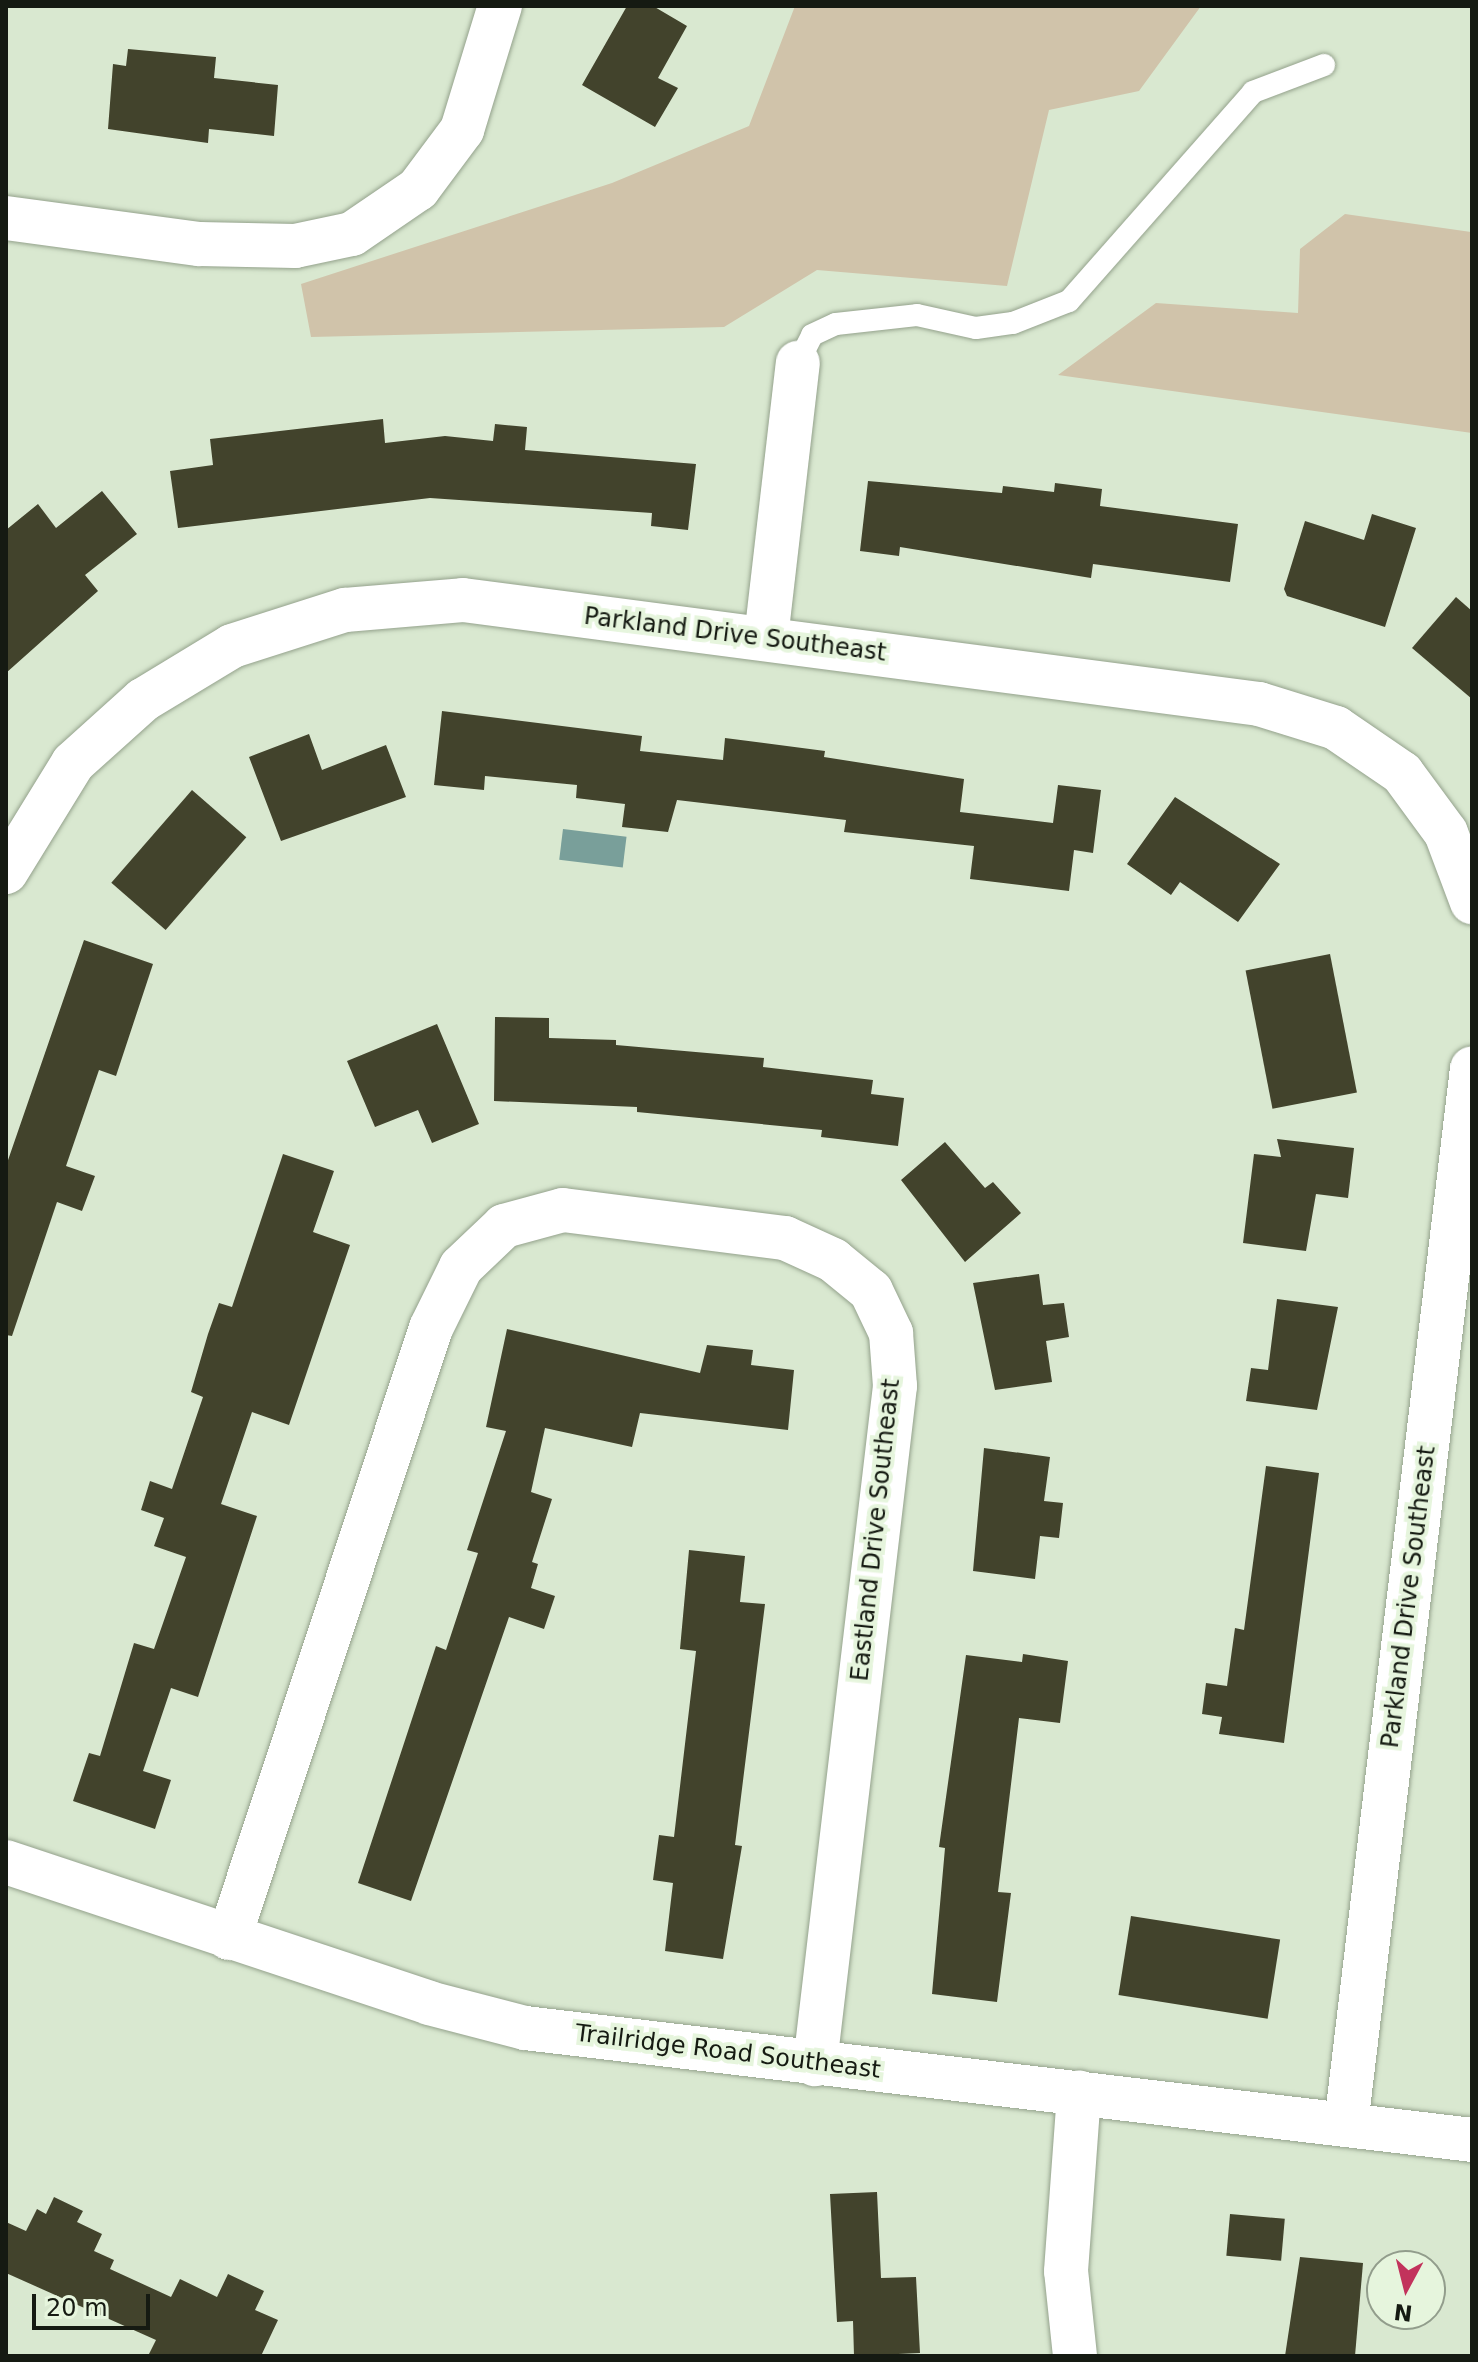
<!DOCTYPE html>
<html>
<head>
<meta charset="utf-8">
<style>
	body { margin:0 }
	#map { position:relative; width:1478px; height:2362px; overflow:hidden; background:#d9e8d0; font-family:"DejaVu Sans",sans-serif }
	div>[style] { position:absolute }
	.green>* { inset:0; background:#d0c3aa }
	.water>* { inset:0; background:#799f9a; transform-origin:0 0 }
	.building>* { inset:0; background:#42432c; transform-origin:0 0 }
	.roads { filter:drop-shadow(0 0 2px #94a28c) drop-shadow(0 0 2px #94a28c) }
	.lane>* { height:22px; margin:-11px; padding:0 11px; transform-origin:11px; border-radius:11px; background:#fff }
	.street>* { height:44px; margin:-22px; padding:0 22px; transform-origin:22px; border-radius:22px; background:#fff }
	span { translate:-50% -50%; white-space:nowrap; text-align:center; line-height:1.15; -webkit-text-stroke:8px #e6f5dd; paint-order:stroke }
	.street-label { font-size:24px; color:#151a12 }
	.frame { position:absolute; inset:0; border:8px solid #151a12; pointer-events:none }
	.north { position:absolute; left:1366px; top:2250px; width:80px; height:80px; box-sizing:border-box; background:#e6f5dd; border:2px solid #929d8c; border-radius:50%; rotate:187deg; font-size:22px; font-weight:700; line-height:32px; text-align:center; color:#151a12 }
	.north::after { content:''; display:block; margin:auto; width:28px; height:36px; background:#c2335c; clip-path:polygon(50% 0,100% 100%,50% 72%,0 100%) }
	.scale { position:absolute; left:32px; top:2294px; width:118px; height:36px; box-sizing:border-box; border:4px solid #151a12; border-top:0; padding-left:10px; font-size:24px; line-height:28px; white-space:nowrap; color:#151a12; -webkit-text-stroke:6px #e6f5dd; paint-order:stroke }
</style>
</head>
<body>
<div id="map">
	<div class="green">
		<div style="clip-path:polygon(795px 6px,1201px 6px,1139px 91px,1049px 110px,1007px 286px,817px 270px,724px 327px,311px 337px,301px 284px,612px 183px,749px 126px)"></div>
		<div style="clip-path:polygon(1345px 214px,1471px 232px,1472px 433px,1058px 375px,1156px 303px,1298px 313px,1300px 249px)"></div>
	</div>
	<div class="water">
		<div style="left:563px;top:829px;width:64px;height:31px;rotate:7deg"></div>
	</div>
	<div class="building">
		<div style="clip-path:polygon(627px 6px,653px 6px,687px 26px,658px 78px,678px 88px,655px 127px,582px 85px)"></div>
		<div style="clip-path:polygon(128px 49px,216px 57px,214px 78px,278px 85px,274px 136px,209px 129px,208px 143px,108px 129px,113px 64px,126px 66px)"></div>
		<div style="clip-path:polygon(383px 419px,385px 443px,445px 436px,493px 441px,495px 424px,527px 427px,525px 450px,696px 464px,688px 530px,651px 526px,652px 513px,430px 498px,178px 528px,170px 471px,213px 465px,210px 439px)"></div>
		<div style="clip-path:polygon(868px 481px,1002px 493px,1003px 486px,1054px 492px,1055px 483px,1102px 489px,1100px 506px,1238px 524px,1230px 582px,1093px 564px,1091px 578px,900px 547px,899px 556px,860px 551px)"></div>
		<div style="clip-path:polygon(102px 491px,137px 534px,85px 575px,98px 591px,6px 673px,6px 530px,38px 504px,56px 528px)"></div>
		<div style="clip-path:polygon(1372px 514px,1416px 528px,1385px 627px,1287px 596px,1284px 589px,1305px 521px,1364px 540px)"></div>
		<div style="clip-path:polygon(1456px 597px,1472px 611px,1472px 699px,1412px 648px)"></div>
		<div style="clip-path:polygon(442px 711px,642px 736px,640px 751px,723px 760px,725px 738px,825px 751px,824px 757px,964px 779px,960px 812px,1053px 823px,1058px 785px,1101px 790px,1093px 853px,1074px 850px,1069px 891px,970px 879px,974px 846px,844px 832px,846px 820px,677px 800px,668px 832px,622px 827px,625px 804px,576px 798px,577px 785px,485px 776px,484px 790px,434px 785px)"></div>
		<div style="clip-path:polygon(309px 734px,322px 770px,386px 745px,406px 797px,281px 841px,249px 757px)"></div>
		<div style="left:192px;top:790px;width:72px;height:123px;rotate:41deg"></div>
		<div style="clip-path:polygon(1175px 797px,1280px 864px,1238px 922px,1180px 882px,1171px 895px,1127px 864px)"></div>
		<div style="clip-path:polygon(84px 940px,153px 964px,116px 1076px,99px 1070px,66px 1166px,95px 1176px,82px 1211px,57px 1202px,12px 1336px,6px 1335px,6px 1166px)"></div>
		<div style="left:1330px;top:954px;width:141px;height:86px;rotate:79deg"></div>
		<div style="clip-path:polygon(495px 1017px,549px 1018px,549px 1038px,616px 1040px,616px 1045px,764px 1058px,763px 1067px,873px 1080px,871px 1094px,904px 1098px,898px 1146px,821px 1137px,822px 1130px,637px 1112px,637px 1107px,494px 1101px)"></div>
		<div style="clip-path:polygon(437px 1024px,479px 1124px,432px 1143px,418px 1110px,375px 1127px,347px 1061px)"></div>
		<div style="clip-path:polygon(1277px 1139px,1354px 1148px,1348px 1198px,1316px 1194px,1306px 1251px,1243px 1243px,1254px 1154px,1281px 1157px)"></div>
		<div style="clip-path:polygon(945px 1142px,985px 1188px,993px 1182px,1021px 1213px,965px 1262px,901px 1180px)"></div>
		<div style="clip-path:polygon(283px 1154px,334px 1171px,313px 1232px,350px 1245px,289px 1425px,252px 1412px,221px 1504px,257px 1516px,198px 1697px,171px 1688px,143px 1771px,171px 1780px,155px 1829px,73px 1801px,89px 1753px,100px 1756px,134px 1643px,154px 1649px,186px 1557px,154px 1546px,164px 1518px,141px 1510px,150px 1481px,172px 1489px,203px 1397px,191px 1392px,208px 1334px,219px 1303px,232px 1307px)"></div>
		<div style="clip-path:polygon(1039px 1274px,1043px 1305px,1064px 1303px,1069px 1337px,1046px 1341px,1052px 1382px,995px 1390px,973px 1283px)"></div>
		<div style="clip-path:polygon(1277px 1299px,1338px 1307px,1317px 1410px,1246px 1401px,1251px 1368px,1268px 1370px)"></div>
		<div style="clip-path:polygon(507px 1329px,700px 1373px,707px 1345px,753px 1350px,751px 1365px,794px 1370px,788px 1430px,640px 1413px,632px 1447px,545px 1428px,531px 1492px,552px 1499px,532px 1562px,538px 1564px,531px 1588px,555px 1596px,544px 1629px,509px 1617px,411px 1901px,358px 1883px,436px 1646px,446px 1650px,478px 1553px,467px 1550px,506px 1431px,486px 1427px)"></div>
		<div style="clip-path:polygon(984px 1448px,1050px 1457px,1044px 1501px,1063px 1503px,1059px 1538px,1040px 1536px,1035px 1579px,973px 1571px)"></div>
		<div style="clip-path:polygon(1266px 1466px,1319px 1473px,1284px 1743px,1219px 1734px,1222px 1717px,1202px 1714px,1206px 1683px,1227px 1686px,1235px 1628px,1244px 1630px)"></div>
		<div style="clip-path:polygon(689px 1550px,745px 1556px,740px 1602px,765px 1604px,735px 1845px,742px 1846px,723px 1959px,665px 1951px,673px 1883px,653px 1880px,659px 1835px,674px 1837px,696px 1651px,680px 1649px)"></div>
		<div style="clip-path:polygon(1023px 1654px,1068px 1661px,1060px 1723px,1019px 1718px,998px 1892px,1011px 1893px,997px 2002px,932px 1994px,945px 1848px,939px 1847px,966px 1655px,1022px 1662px)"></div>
		<div style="left:1131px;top:1916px;width:151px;height:80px;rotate:9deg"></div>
		<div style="clip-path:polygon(877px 2192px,881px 2278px,916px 2277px,920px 2353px,854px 2356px,853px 2321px,837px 2322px,830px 2194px)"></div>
		<div style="clip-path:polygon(54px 2197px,83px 2211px,77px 2222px,102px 2234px,94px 2251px,114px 2260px,110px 2269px,171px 2297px,180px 2279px,217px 2297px,228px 2274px,264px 2291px,255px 2310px,278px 2320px,261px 2356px,148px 2356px,156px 2340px,6px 2273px,6px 2222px,26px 2231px,37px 2209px,46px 2214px)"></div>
		<div style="left:1230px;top:2214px;width:55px;height:42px;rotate:5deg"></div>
		<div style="clip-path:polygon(1300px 2257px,1363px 2263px,1355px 2356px,1285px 2356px)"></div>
	</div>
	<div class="roads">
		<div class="lane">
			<div style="left:798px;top:363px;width:31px;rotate:-63deg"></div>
			<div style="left:812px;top:335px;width:26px;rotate:-25deg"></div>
			<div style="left:836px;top:324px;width:81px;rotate:-6.3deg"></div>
			<div style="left:917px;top:315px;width:60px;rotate:12.4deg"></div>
			<div style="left:976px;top:328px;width:37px;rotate:-8deg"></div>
			<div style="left:1013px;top:323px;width:60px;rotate:-21.4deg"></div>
			<div style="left:1069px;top:301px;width:278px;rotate:-48.6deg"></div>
			<div style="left:1253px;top:92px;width:76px;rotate:-20.8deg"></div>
		</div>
		<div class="street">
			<div style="left:6px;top:218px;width:195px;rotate:7.7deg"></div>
			<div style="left:199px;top:244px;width:96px;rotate:1.2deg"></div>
			<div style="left:295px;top:246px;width:58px;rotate:-11.9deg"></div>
			<div style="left:352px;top:234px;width:80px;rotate:-34.3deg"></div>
			<div style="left:418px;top:189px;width:74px;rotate:-53.3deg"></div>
			<div style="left:462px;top:130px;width:130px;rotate:-73deg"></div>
			<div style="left:766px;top:638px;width:277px;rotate:-83.4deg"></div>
			<div style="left:6px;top:872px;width:128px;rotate:-58.4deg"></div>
			<div style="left:73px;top:763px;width:94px;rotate:-42deg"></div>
			<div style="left:143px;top:700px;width:104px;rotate:-31.2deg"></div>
			<div style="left:232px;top:646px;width:119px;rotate:-17.7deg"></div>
			<div style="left:345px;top:610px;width:118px;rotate:-4.8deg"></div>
			<div style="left:463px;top:600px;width:803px;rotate:7.44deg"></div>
			<div style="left:1259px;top:704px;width:81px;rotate:17.3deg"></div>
			<div style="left:1336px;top:728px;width:80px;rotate:34.3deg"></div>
			<div style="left:1402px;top:773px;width:74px;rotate:53.7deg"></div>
			<div style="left:1446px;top:833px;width:74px;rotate:69.4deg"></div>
			<div style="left:6px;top:1862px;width:446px;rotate:18.4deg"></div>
			<div style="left:429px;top:2003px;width:99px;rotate:14.6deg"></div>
			<div style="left:525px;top:2028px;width:954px;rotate:6.74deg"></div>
			<div style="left:229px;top:1938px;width:643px;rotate:-71.68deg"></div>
			<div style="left:431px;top:1328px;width:68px;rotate:-63.8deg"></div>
			<div style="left:461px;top:1267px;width:59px;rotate:-43.6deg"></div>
			<div style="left:504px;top:1226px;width:61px;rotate:-15.2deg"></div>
			<div style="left:563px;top:1210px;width:224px;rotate:7.2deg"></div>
			<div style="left:785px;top:1238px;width:53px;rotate:24.6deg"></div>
			<div style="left:833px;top:1260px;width:49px;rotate:39.2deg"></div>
			<div style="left:871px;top:1291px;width:47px;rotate:64.5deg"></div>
			<div style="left:891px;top:1333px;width:53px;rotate:85.7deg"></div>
			<div style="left:895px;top:1386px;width:683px;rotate:96.73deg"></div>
			<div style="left:1346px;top:2125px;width:1064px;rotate:-83.2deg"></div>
			<div style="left:1075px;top:2356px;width:85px;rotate:-96deg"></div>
			<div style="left:1066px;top:2271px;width:179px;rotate:-85.8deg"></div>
		</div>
	</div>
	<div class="street-label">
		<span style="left:735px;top:635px;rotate:7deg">Parkland Drive Southeast</span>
		<span style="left:876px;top:1530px;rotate:-84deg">Eastland Drive Southeast</span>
		<span style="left:1409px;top:1597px;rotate:-83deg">Parkland Drive Southeast</span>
		<span style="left:728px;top:2052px;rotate:7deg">Trailridge Road Southeast</span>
	</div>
	<div class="frame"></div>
	<div class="north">N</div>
	<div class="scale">20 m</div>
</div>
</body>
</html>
